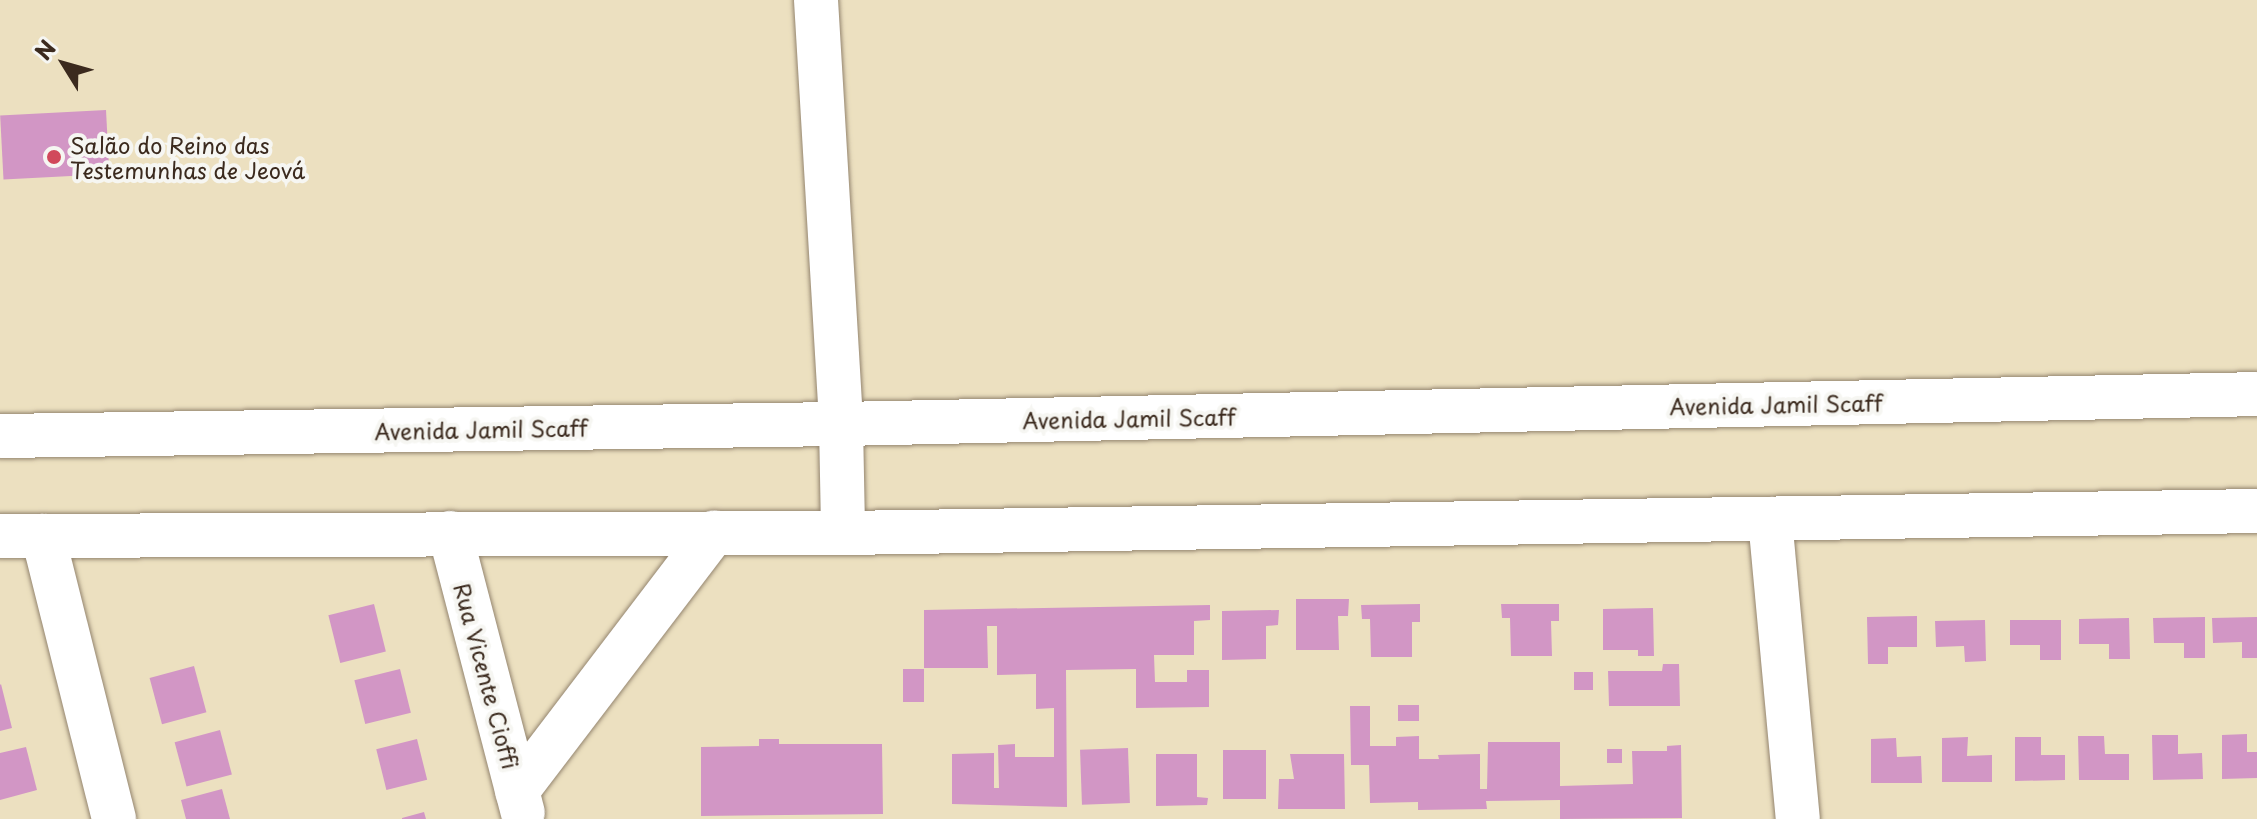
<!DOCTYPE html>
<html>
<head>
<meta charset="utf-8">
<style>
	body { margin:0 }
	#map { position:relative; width:2257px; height:819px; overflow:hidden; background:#ece0c0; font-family:"Playpen Sans",sans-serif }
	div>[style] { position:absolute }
	.building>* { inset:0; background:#d296c5; transform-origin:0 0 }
	.roads { filter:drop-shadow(0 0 2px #94856f) drop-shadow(0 0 2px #94856f) }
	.minor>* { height:44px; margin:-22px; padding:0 22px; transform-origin:22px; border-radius:22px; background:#fff }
	.dots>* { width:22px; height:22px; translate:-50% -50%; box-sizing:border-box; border:4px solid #f6f6f2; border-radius:50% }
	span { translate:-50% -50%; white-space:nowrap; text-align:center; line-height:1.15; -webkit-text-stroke:8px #f6f6f2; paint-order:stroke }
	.poi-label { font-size:22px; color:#3b2a1e }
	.left { translate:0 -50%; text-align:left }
	.street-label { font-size:22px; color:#3b2a1e }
	.north { position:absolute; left:24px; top:24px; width:80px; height:80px; -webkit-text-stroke:6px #f6f6f2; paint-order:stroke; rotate:307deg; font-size:22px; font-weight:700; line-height:32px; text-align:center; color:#3b2a1e }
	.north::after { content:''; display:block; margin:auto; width:28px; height:36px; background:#3b2a1e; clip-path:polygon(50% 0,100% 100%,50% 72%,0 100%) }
</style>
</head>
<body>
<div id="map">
	<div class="building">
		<div style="left:106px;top:110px;width:64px;height:106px;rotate:87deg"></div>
		<div style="clip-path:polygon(1296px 599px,1349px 599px,1348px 616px,1338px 616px,1339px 650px,1296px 650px)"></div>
		<div style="left:374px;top:604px;width:49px;height:47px;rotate:76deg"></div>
		<div style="clip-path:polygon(1420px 604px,1420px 622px,1412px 622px,1412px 657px,1371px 657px,1370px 619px,1362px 619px,1361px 605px)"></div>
		<div style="clip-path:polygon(1501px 604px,1559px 604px,1559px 621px,1551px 621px,1552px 656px,1511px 656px,1510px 618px,1502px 618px)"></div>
		<div style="clip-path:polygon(1210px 605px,1210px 620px,1194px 621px,1194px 655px,1154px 655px,1155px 682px,1187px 682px,1187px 670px,1209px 670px,1209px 707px,1136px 708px,1136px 669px,1066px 670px,1067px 807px,952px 804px,952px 754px,994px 753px,994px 788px,999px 788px,998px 745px,1015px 744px,1015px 757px,1054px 757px,1054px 708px,1036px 709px,1036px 674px,997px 675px,997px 626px,987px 626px,988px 668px,924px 668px,924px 610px)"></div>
		<div style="clip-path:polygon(1653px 608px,1654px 656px,1638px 656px,1638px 650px,1603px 650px,1603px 609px)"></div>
		<div style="clip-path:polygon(1279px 610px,1278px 625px,1266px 626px,1266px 659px,1222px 660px,1222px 611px)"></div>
		<div style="clip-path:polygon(1917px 616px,1917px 647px,1888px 647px,1888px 664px,1868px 664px,1867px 617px)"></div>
		<div style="clip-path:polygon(2205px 617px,2205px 658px,2184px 658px,2184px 643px,2154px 643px,2153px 618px)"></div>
		<div style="clip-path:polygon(2257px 617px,2257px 658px,2242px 658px,2242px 642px,2213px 643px,2212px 618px)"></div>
		<div style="clip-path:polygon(2129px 618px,2130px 659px,2109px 659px,2109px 644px,2079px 644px,2079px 619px)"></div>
		<div style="clip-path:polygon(1985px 620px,1986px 661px,1965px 662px,1964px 646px,1936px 647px,1935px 621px)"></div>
		<div style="clip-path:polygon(2010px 620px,2061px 620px,2061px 660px,2040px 660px,2040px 645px,2010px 645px)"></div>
		<div style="clip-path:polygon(1663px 664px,1679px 664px,1680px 706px,1609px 706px,1608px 671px,1662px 671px)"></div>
		<div style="left:194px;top:666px;width:48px;height:46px;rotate:75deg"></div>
		<div style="left:400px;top:669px;width:45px;height:47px;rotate:76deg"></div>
		<div style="left:903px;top:669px;width:21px;height:33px"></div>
		<div style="left:1574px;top:672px;width:19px;height:18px"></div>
		<div style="clip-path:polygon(1px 684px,12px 728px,0 731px,0 685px)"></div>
		<div style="left:1419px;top:705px;width:16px;height:21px;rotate:90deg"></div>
		<div style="clip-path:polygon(1350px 706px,1370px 706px,1370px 746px,1396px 746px,1396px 737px,1419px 736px,1419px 759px,1439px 759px,1438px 755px,1480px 754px,1480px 789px,1487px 789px,1488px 742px,1560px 742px,1560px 786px,1633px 784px,1632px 751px,1667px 751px,1667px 746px,1681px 745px,1682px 818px,1560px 819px,1560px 800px,1486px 801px,1487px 809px,1418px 810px,1418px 802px,1370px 803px,1369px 765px,1351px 765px)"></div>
		<div style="left:220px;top:730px;width:46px;height:47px;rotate:75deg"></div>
		<div style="clip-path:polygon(2247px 734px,2247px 752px,2257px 752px,2257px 778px,2222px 779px,2222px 735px)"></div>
		<div style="clip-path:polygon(2152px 735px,2178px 735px,2178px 754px,2202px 753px,2203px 779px,2153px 780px)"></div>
		<div style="clip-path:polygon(2078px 736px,2104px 736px,2105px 754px,2129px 754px,2129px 780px,2079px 780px)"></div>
		<div style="clip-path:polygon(1968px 737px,1967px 756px,1992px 755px,1992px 782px,1942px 782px,1942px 738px)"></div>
		<div style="clip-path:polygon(2015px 737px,2041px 737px,2041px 755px,2065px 755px,2065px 780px,2015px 781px)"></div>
		<div style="clip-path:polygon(1896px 738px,1897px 757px,1921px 756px,1922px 783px,1871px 783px,1871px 739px)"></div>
		<div style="left:417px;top:739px;width:42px;height:42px;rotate:76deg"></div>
		<div style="clip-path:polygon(759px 739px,779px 739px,779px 744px,882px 744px,883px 814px,701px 816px,701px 747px,759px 746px)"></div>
		<div style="clip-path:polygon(26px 747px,37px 790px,0 800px,0 753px)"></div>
		<div style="left:1128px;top:748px;width:55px;height:48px;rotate:88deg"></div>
		<div style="left:1607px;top:749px;width:15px;height:14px"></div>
		<div style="left:1223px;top:750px;width:43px;height:49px"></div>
		<div style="clip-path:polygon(1156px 754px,1197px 754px,1197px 797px,1208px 798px,1207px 805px,1156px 806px)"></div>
		<div style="clip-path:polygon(1290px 754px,1344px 754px,1345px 809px,1278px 809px,1279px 779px,1294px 779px)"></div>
		<div style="clip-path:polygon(222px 789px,230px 819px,186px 819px,181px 800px)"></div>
		<div style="clip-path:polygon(424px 812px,426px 819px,402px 819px,402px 818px)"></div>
	</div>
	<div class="roads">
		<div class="minor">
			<div style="left:816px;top:0;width:425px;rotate:86.6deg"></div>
			<div style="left:841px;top:424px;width:109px;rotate:88.9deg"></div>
			<div style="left:0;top:436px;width:841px;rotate:-0.82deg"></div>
			<div style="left:841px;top:424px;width:1416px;rotate:-1.21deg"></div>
			<div style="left:1770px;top:519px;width:301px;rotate:84.7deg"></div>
			<div style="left:450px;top:533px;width:289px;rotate:75.4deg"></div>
			<div style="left:0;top:536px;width:843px;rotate:-0.2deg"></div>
			<div style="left:843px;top:533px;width:1414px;rotate:-0.89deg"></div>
			<div style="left:43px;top:536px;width:292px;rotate:75.9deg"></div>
			<div style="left:517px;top:791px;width:325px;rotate:-52.7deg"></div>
		</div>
	</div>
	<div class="dots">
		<div style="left:54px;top:157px;background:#d1495b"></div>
	</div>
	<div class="poi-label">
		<span class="left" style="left:70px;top:157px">Salão do Reino das<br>Testemunhas de Jeová</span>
	</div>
	<div class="street-label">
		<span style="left:1776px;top:404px;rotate:-1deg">Avenida Jamil Scaff</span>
		<span style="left:1129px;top:418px;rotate:-1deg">Avenida Jamil Scaff</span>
		<span style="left:481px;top:429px;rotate:-1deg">Avenida Jamil Scaff</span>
		<span style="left:487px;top:676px;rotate:75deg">Rua Vicente Cioffi</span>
	</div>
	<div class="north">N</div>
</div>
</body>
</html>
